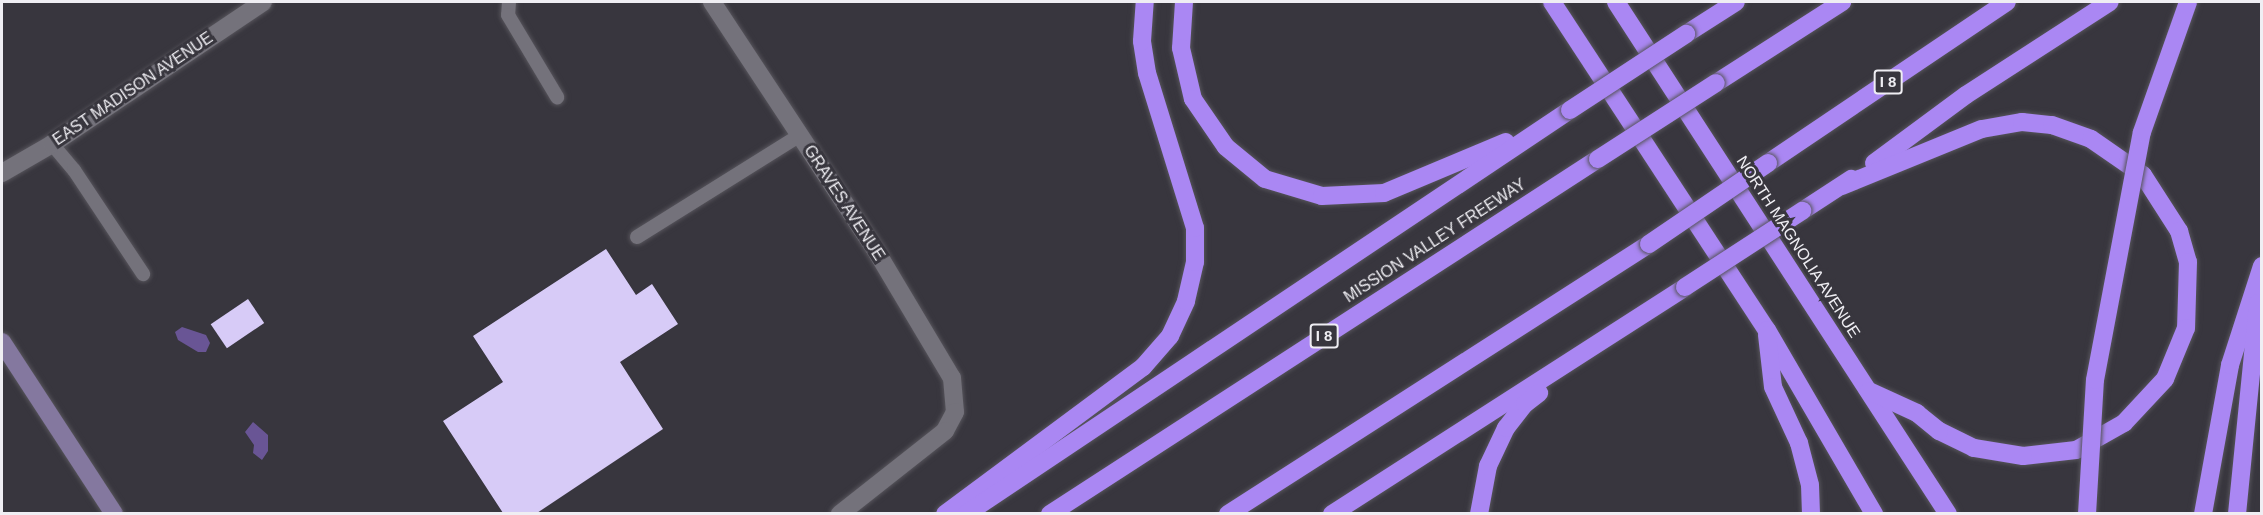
<!DOCTYPE html>
<html>
<head>
<meta charset="utf-8">
<style>
	body { margin:0 }
	#map { position:relative; width:2263px; height:515px; overflow:hidden; background:#38363e; font-family:Helvetica,sans-serif }
	div>[style] { position:absolute }
	.water>* { inset:0; background:#695595 }
	.building>* { inset:0; background:#d7cbf7; transform-origin:0 0 }
	.roads { filter:drop-shadow(0 0 2px #56545b) drop-shadow(0 0 2px #56545b) }
	.service>* { height:14px; margin:-7px; padding:0 7px; transform-origin:7px; border-radius:7px; background:#74727b }
	.minor>* { height:18px; margin:-9px; padding:0 9px; transform-origin:9px; border-radius:9px; background:#74727b }
	.tertiary>* { height:18px; margin:-9px; padding:0 9px; transform-origin:9px; border-radius:9px; background:#74727b }
	.secondary>* { height:18px; margin:-9px; padding:0 9px; transform-origin:9px; border-radius:9px; background:#84789f }
	.motorway>* { height:18px; margin:-9px; padding:0 9px; transform-origin:9px; border-radius:9px; background:#aa87f3 }
	.bridges { filter:drop-shadow(0 0 2px #56545b) drop-shadow(0 0 2px #56545b) }
	.motorway-bridge>* { height:18px; margin:-9px; padding:0 9px; transform-origin:9px; border-radius:9px; background:#aa87f3 }
	span { translate:-50% -50%; white-space:nowrap; text-align:center; line-height:1.15; -webkit-text-stroke:6px #38363e; paint-order:stroke }
	.shield-label span { padding:2px 4px; background:#38363e; border:2px solid; border-radius:4px; -webkit-text-stroke-width:0 }
	.shield-label { font-size:15px; color:#efeef3; font-weight:700 }
	.street-label { font-size:16px; color:#efeef3 }
	.frame { position:absolute; inset:0; border:3px solid #efeef3; pointer-events:none }
</style>
</head>
<body>
<div id="map">
	<div class="water">
		<div style="clip-path:polygon(182px 327px,206px 335px,210px 343px,206px 352px,198px 352px,178px 340px,175px 332px)"></div>
		<div style="clip-path:polygon(253px 422px,268px 435px,268px 451px,262px 460px,253px 453px,254px 445px,245px 432px)"></div>
	</div>
	<div class="building">
		<div style="clip-path:polygon(606px 249px,636px 295px,652px 284px,678px 324px,620px 362px,663px 429px,537px 513px,503px 513px,443px 421px,503px 382px,473px 336px)"></div>
		<div style="left:248px;top:299px;width:29px;height:45px;rotate:56deg"></div>
	</div>
	<div class="roads">
		<div class="service">
			<div style="left:509px;top:2px;width:13px;rotate:94deg"></div>
			<div style="left:508px;top:15px;width:96px;rotate:59.1deg"></div>
			<div style="left:52px;top:144px;width:34px;rotate:50deg"></div>
			<div style="left:74px;top:170px;width:125px;rotate:56.4deg"></div>
			<div style="left:637px;top:237px;width:192px;rotate:-32deg"></div>
		</div>
		<div class="minor">
			<div style="left:712px;top:2px;width:296px;rotate:56.6deg"></div>
			<div style="left:875px;top:249px;width:150px;rotate:59.2deg"></div>
			<div style="left:952px;top:378px;width:34px;rotate:85deg"></div>
			<div style="left:955px;top:412px;width:21px;rotate:118deg"></div>
			<div style="left:945px;top:431px;width:134px;rotate:141.7deg"></div>
		</div>
		<div class="tertiary">
			<div style="left:2px;top:173px;width:58px;rotate:-30.1deg"></div>
			<div style="left:52px;top:144px;width:254px;rotate:-33.9deg"></div>
		</div>
		<div class="secondary">
			<div style="left:2px;top:342px;width:205px;rotate:56.9deg"></div>
		</div>
		<div class="motorway">
			<div style="left:1184px;top:2px;width:46px;rotate:93.7deg"></div>
			<div style="left:1181px;top:48px;width:52px;rotate:76.8deg"></div>
			<div style="left:1193px;top:99px;width:58px;rotate:55.5deg"></div>
			<div style="left:1226px;top:147px;width:50px;rotate:39.4deg"></div>
			<div style="left:1265px;top:179px;width:59px;rotate:16.6deg"></div>
			<div style="left:1322px;top:196px;width:62px;rotate:-2.8deg"></div>
			<div style="left:1384px;top:193px;width:132px;rotate:-22.7deg"></div>
			<div style="left:1552px;top:2px;width:392px;rotate:56.8deg"></div>
			<div style="left:1767px;top:330px;width:213px;rotate:59.8deg"></div>
			<div style="left:1616px;top:2px;width:610px;rotate:57.04deg"></div>
			<div style="left:1686px;top:34px;width:59px;rotate:-32.6deg"></div>
			<div style="left:1716px;top:83px;width:150px;rotate:-32.7deg"></div>
			<div style="left:1768px;top:163px;width:288px;rotate:-34deg"></div>
			<div style="left:1874px;top:163px;width:114px;rotate:-36.5deg"></div>
			<div style="left:1966px;top:95px;width:171px;rotate:-32.9deg"></div>
			<div style="left:1842px;top:186px;width:151px;rotate:-22.2deg"></div>
			<div style="left:1982px;top:129px;width:41px;rotate:-9.9deg"></div>
			<div style="left:2022px;top:122px;width:30px;rotate:6deg"></div>
			<div style="left:2052px;top:125px;width:41px;rotate:19.7deg"></div>
			<div style="left:2091px;top:139px;width:63px;rotate:34.7deg"></div>
			<div style="left:2143px;top:175px;width:67px;rotate:57.3deg"></div>
			<div style="left:2179px;top:231px;width:32px;rotate:74deg"></div>
			<div style="left:2188px;top:262px;width:66px;rotate:91.7deg"></div>
			<div style="left:2186px;top:328px;width:55px;rotate:112.4deg"></div>
			<div style="left:2165px;top:379px;width:60px;rotate:133deg"></div>
			<div style="left:2124px;top:423px;width:55px;rotate:150.6deg"></div>
			<div style="left:2076px;top:450px;width:53px;rotate:173.5deg"></div>
			<div style="left:2023px;top:456px;width:50px;rotate:-170.7deg"></div>
			<div style="left:1974px;top:448px;width:39px;rotate:-154deg"></div>
			<div style="left:1939px;top:431px;width:28px;rotate:-141deg"></div>
			<div style="left:1917px;top:413px;width:53px;rotate:-155.4deg"></div>
			<div style="left:1802px;top:211px;width:59px;rotate:-33.1deg"></div>
			<div style="left:1767px;top:335px;width:52px;rotate:83.4deg"></div>
			<div style="left:1773px;top:387px;width:62px;rotate:65.1deg"></div>
			<div style="left:1799px;top:443px;width:43px;rotate:75.3deg"></div>
			<div style="left:1810px;top:485px;width:29px;rotate:88deg"></div>
			<div style="left:945px;top:514px;width:247px;rotate:-36.6deg"></div>
			<div style="left:1143px;top:367px;width:41px;rotate:-48.9deg"></div>
			<div style="left:1170px;top:336px;width:38px;rotate:-65deg"></div>
			<div style="left:1186px;top:301px;width:40px;rotate:-77deg"></div>
			<div style="left:1195px;top:262px;width:34px;rotate:-90deg"></div>
			<div style="left:1195px;top:228px;width:162px;rotate:-107.2deg"></div>
			<div style="left:1147px;top:73px;width:32px;rotate:-99deg"></div>
			<div style="left:1142px;top:41px;width:39px;rotate:-86deg"></div>
			<div style="left:966px;top:514px;width:727px;rotate:-33.78deg"></div>
			<div style="left:1050px;top:514px;width:653px;rotate:-32.94deg"></div>
			<div style="left:1228px;top:514px;width:500px;rotate:-32.67deg"></div>
			<div style="left:1332px;top:514px;width:420px;rotate:-32.7deg"></div>
			<div style="left:1479px;top:514px;width:49px;rotate:-79.4deg"></div>
			<div style="left:1488px;top:466px;width:42px;rotate:-64.7deg"></div>
			<div style="left:1506px;top:428px;width:31px;rotate:-52deg"></div>
			<div style="left:1525px;top:404px;width:18px;rotate:-38deg"></div>
			<div style="left:2203px;top:514px;width:151px;rotate:-79.7deg"></div>
			<div style="left:2230px;top:365px;width:104px;rotate:-72.1deg"></div>
			<div style="left:2237px;top:514px;width:212px;rotate:-84.3deg"></div>
		</div>
	</div>
	<div class="bridges">
		<div class="motorway-bridge">
			<div style="left:1570px;top:110px;width:139px;rotate:-33.2deg"></div>
			<div style="left:1598px;top:159px;width:140px;rotate:-32.8deg"></div>
			<div style="left:1649px;top:244px;width:144px;rotate:-34.2deg"></div>
			<div style="left:1685px;top:287px;width:140px;rotate:-33deg"></div>
			<div style="left:2087px;top:514px;width:134px;rotate:-86.6deg"></div>
			<div style="left:2095px;top:380px;width:252px;rotate:-79.3deg"></div>
			<div style="left:2142px;top:132px;width:138px;rotate:-70.5deg"></div>
		</div>
	</div>
	<div class="shield-label">
		<span style="left:1888px;top:82px">I 8</span>
		<span style="left:1324px;top:336px">I 8</span>
	</div>
	<div class="street-label">
		<span style="left:133px;top:89px;rotate:-34deg">EAST MADISON AVENUE</span>
		<span style="left:844px;top:203px;rotate:57deg">GRAVES AVENUE</span>
		<span style="left:1435px;top:241px;rotate:-33deg">MISSION VALLEY FREEWAY</span>
		<span style="left:1798px;top:247px;rotate:57deg">NORTH MAGNOLIA AVENUE</span>
	</div>
	<div class="frame"></div>
</div>
</body>
</html>
